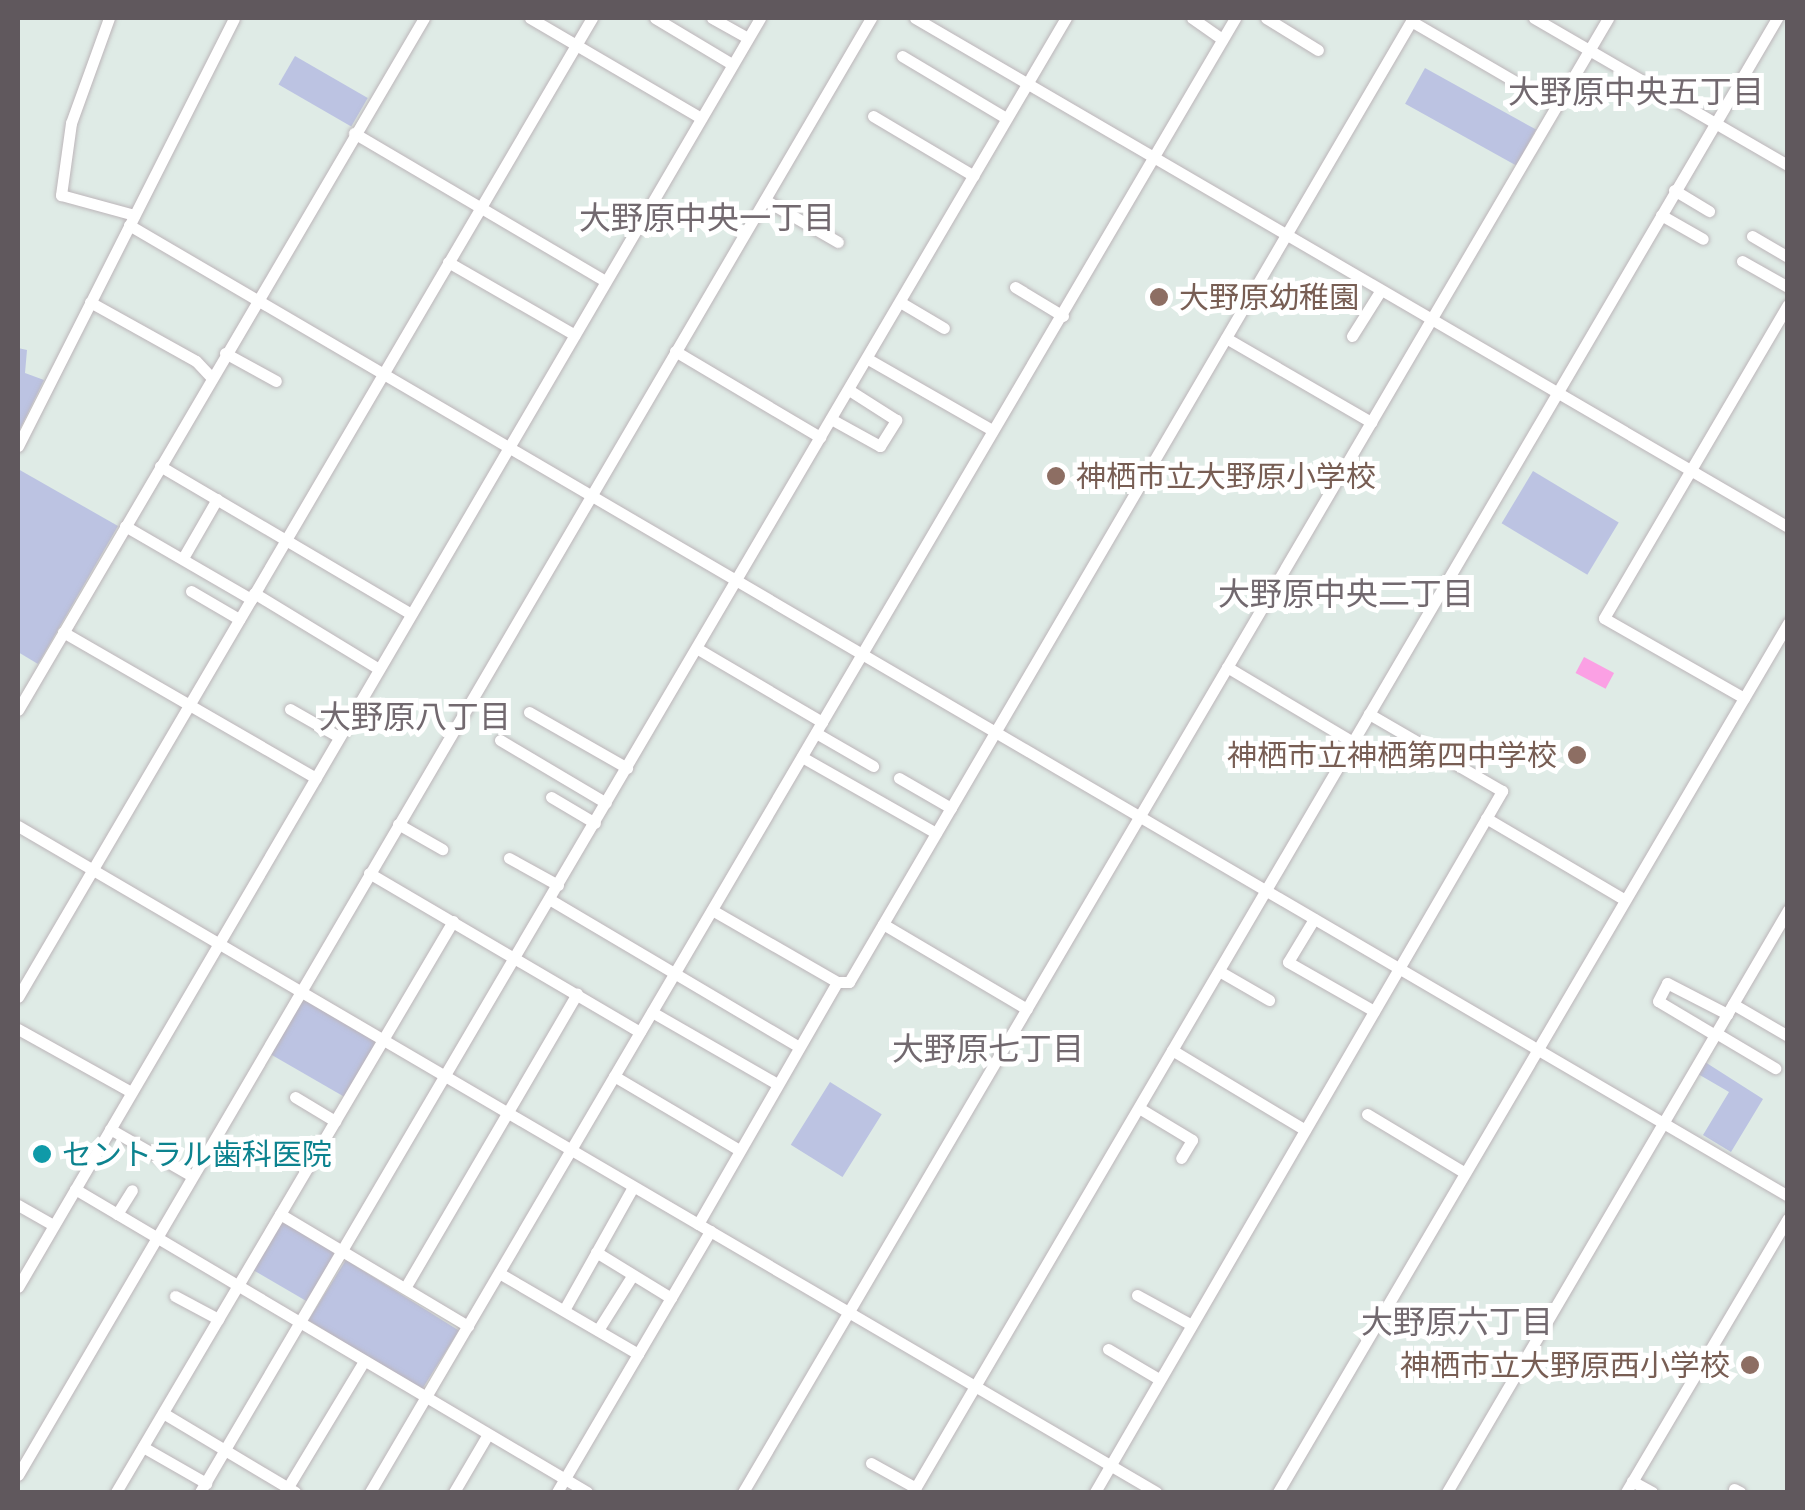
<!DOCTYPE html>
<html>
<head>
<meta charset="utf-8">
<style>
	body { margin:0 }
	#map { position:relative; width:1805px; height:1510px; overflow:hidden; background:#dfebe6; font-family:Mulish,"Noto Sans JP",sans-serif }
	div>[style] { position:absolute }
	.green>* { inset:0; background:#bcc3e2; transform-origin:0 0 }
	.water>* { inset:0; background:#fba0e4; transform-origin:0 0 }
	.roads { filter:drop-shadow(0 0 2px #bcb5b9) drop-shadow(0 0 2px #bcb5b9) }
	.minor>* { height:11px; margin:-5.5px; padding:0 5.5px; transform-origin:5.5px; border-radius:5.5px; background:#fff }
	.dots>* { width:28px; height:28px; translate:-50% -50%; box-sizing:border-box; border:5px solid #fff; border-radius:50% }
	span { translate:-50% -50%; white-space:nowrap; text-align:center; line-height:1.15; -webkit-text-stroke:10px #fff; paint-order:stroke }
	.education-label { font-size:30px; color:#785e54 }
	.left { translate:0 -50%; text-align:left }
	.right { translate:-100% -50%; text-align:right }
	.culture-label { font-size:30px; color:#0d838f }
	.neighbourhood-label { font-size:32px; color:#72696f }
	.frame { position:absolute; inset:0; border:20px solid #60585d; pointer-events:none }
</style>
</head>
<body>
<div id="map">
	<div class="green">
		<div style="left:295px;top:56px;width:84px;height:33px;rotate:30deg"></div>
		<div style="left:1425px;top:68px;width:127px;height:41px;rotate:29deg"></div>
		<div style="clip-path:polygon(18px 348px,27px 350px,25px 373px,44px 380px,18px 433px)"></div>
		<div style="clip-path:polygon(18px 469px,118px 526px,38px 664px,18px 652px)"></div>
		<div style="left:1533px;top:471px;width:100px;height:61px;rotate:31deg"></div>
		<div style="left:303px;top:999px;width:85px;height:64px;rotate:30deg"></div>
		<div style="clip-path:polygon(1705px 1062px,1763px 1099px,1731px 1152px,1703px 1135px,1729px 1092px,1698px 1074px)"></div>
		<div style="left:830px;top:1082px;width:61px;height:74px;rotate:32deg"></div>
		<div style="clip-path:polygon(285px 1223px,335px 1252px,308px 1302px,253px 1270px,278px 1224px)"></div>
		<div style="left:346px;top:1260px;width:133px;height:71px;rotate:32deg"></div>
	</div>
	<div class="water">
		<div style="left:1584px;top:657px;width:34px;height:18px;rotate:28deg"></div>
	</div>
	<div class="roads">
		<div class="minor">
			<div style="left:109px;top:18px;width:112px;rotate:109.9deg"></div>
			<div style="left:71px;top:123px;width:73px;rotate:97.9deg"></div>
			<div style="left:61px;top:195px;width:76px;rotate:15.3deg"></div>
			<div style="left:530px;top:18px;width:198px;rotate:30.3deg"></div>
			<div style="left:655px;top:18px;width:90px;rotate:30.9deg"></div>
			<div style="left:712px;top:18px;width:41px;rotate:29.1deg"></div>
			<div style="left:915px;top:18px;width:1011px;rotate:30.24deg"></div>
			<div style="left:1192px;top:18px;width:37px;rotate:35deg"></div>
			<div style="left:1266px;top:18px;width:61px;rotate:31.6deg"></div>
			<div style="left:1534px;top:18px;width:293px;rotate:30.1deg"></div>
			<div style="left:1411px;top:21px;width:169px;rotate:30.2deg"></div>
			<div style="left:902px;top:56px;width:121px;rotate:30.8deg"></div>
			<div style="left:873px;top:116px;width:117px;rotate:30.7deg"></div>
			<div style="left:354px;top:133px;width:291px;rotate:30.5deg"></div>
			<div style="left:1674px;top:190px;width:41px;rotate:31deg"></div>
			<div style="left:765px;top:200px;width:84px;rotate:29.9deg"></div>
			<div style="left:1661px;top:215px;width:48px;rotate:29.7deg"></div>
			<div style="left:129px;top:225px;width:1922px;rotate:30.34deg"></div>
			<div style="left:1752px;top:236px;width:42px;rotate:30.3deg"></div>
			<div style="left:1742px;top:261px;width:53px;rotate:29.5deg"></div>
			<div style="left:448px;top:262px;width:146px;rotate:29.9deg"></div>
			<div style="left:1015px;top:287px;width:56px;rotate:31.1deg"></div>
			<div style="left:90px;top:302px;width:121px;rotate:29.1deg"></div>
			<div style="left:196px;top:361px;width:22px;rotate:47deg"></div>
			<div style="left:900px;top:302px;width:51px;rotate:30.6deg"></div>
			<div style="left:1352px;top:336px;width:54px;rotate:-57.8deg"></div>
			<div style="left:1226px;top:338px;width:168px;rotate:30.1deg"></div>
			<div style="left:675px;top:351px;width:169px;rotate:30.7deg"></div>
			<div style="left:225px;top:353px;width:58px;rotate:28.8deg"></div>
			<div style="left:868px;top:359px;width:143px;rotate:29.8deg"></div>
			<div style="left:831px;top:419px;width:56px;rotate:28.9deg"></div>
			<div style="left:880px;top:446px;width:31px;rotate:-58deg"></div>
			<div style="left:896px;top:420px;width:56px;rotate:-147.4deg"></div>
			<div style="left:18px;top:446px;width:479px;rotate:-63.2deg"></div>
			<div style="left:160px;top:466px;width:291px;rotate:30.5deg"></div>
			<div style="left:125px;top:526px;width:146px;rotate:30.1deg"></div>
			<div style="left:183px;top:558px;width:68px;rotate:-60deg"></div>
			<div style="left:191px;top:591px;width:56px;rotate:30.3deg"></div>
			<div style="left:254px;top:593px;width:146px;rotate:31.3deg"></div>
			<div style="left:63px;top:632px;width:292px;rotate:30deg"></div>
			<div style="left:698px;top:649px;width:144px;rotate:30.5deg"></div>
			<div style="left:1227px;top:667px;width:147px;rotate:30.8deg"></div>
			<div style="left:1744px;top:698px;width:161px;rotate:-150.3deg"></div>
			<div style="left:1604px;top:618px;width:363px;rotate:-59.6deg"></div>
			<div style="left:290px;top:709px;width:56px;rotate:29.7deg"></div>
			<div style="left:18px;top:710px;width:802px;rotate:-59.6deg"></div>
			<div style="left:529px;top:712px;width:113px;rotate:29.7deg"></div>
			<div style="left:816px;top:733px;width:66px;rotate:30.1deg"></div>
			<div style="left:500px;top:740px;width:123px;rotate:30.7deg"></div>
			<div style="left:802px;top:757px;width:154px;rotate:29.6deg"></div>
			<div style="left:899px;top:778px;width:60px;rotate:30deg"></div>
			<div style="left:551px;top:797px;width:51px;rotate:30.6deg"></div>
			<div style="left:1486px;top:818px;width:161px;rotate:30.5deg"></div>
			<div style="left:398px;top:824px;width:51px;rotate:29.6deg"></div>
			<div style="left:18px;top:826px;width:1319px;rotate:30.34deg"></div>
			<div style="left:509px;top:858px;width:56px;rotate:28.9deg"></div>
			<div style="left:369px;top:873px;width:314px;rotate:30.4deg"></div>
			<div style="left:549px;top:899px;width:289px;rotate:30.6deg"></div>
			<div style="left:712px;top:910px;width:144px;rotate:29.9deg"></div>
			<div style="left:1314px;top:919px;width:50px;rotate:121.2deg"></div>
			<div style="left:1288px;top:962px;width:99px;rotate:29.7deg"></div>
			<div style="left:883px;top:924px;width:167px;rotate:30.6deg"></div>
			<div style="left:1219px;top:971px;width:58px;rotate:30.1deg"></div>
			<div style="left:18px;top:997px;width:1135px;rotate:-59.62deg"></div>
			<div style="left:1733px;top:1004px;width:64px;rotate:30.2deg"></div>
			<div style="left:652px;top:1012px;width:144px;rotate:29.9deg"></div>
			<div style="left:18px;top:1029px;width:129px;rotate:29.1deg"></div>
			<div style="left:1716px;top:1033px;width:69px;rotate:30.7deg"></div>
			<div style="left:1715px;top:1035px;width:66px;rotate:-149.2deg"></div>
			<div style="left:1658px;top:1001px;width:20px;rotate:-63deg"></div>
			<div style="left:1667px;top:983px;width:68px;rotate:27.3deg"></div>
			<div style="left:1172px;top:1050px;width:155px;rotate:31deg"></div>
			<div style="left:614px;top:1076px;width:145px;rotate:30.6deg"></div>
			<div style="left:295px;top:1097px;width:47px;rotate:31deg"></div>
			<div style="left:1139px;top:1108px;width:62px;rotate:31.1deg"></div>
			<div style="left:1192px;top:1140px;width:21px;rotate:121deg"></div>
			<div style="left:1367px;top:1114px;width:114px;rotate:31deg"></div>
			<div style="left:110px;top:1129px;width:95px;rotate:29.8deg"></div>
			<div style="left:75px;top:1189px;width:595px;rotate:30.62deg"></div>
			<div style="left:18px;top:1205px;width:40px;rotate:29.7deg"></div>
			<div style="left:117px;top:1214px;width:28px;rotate:-58deg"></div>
			<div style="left:280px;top:1214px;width:219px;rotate:30.8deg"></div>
			<div style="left:698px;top:1224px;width:279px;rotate:-60.1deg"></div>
			<div style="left:837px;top:982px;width:12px"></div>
			<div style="left:849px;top:982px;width:1117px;rotate:-59.67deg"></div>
			<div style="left:596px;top:1252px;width:88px;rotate:31.5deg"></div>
			<div style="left:499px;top:1273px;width:161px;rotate:30.2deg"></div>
			<div style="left:18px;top:1287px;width:1470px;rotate:-59.68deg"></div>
			<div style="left:405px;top:1288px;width:341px;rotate:-59.7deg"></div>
			<div style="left:1137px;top:1295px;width:60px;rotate:28.7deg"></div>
			<div style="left:175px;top:1296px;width:49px;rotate:28.1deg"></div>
			<div style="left:564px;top:1310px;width:141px;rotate:-60.7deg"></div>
			<div style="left:598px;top:1330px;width:64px;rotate:-57.8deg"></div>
			<div style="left:1108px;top:1349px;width:59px;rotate:30.5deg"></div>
			<div style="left:163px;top:1413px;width:154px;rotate:30.9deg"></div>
			<div style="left:143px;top:1447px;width:73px;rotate:29.7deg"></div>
			<div style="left:871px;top:1463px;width:51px;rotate:29.1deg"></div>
			<div style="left:18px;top:1475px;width:1688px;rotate:-59.65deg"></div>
			<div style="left:1632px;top:1481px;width:23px;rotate:29deg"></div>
			<div style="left:1734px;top:1489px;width:7px;rotate:27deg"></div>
			<div style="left:116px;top:1492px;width:663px;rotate:-59.45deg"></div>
			<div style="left:200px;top:1492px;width:1710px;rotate:-59.57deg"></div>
			<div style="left:285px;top:1492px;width:153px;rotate:-58.9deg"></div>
			<div style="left:370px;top:1492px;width:1709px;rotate:-59.59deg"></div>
			<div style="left:454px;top:1492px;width:67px;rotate:-59.6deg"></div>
			<div style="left:557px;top:1492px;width:303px;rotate:-59.6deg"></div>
			<div style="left:743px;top:1492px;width:1709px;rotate:-59.59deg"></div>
			<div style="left:913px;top:1492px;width:1709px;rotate:-59.62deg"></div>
			<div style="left:1095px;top:1492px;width:811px;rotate:-59.86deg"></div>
			<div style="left:1502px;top:791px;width:154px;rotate:-149.9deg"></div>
			<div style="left:1278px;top:1492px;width:1008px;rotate:-59.59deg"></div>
			<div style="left:1447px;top:1492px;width:675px;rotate:-59.63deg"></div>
			<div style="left:1626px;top:1492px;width:318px;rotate:-59.4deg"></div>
		</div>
	</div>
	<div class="dots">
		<div style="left:1159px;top:297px;background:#8d6e63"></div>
		<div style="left:1056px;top:476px;background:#8d6e63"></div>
		<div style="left:1577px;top:755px;background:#8d6e63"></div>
		<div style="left:42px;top:1154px;background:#0f9aa8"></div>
		<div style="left:1750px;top:1365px;background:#8d6e63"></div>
	</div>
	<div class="education-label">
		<span class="left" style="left:1179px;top:297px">大野原幼稚園</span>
		<span class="left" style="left:1076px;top:476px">神栖市立大野原小学校</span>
		<span class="right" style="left:1557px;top:755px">神栖市立神栖第四中学校</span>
		<span class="right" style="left:1730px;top:1365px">神栖市立大野原西小学校</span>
	</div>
	<div class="culture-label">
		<span class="left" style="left:62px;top:1154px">セントラル歯科医院</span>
	</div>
	<div class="neighbourhood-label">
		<span style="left:1636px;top:91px">大野原中央五丁目</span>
		<span style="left:707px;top:217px">大野原中央一丁目</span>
		<span style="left:1346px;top:593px">大野原中央二丁目</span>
		<span style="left:415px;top:716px">大野原八丁目</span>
		<span style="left:988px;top:1048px">大野原七丁目</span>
		<span style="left:1457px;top:1321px">大野原六丁目</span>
	</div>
	<div class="frame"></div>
</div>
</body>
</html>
